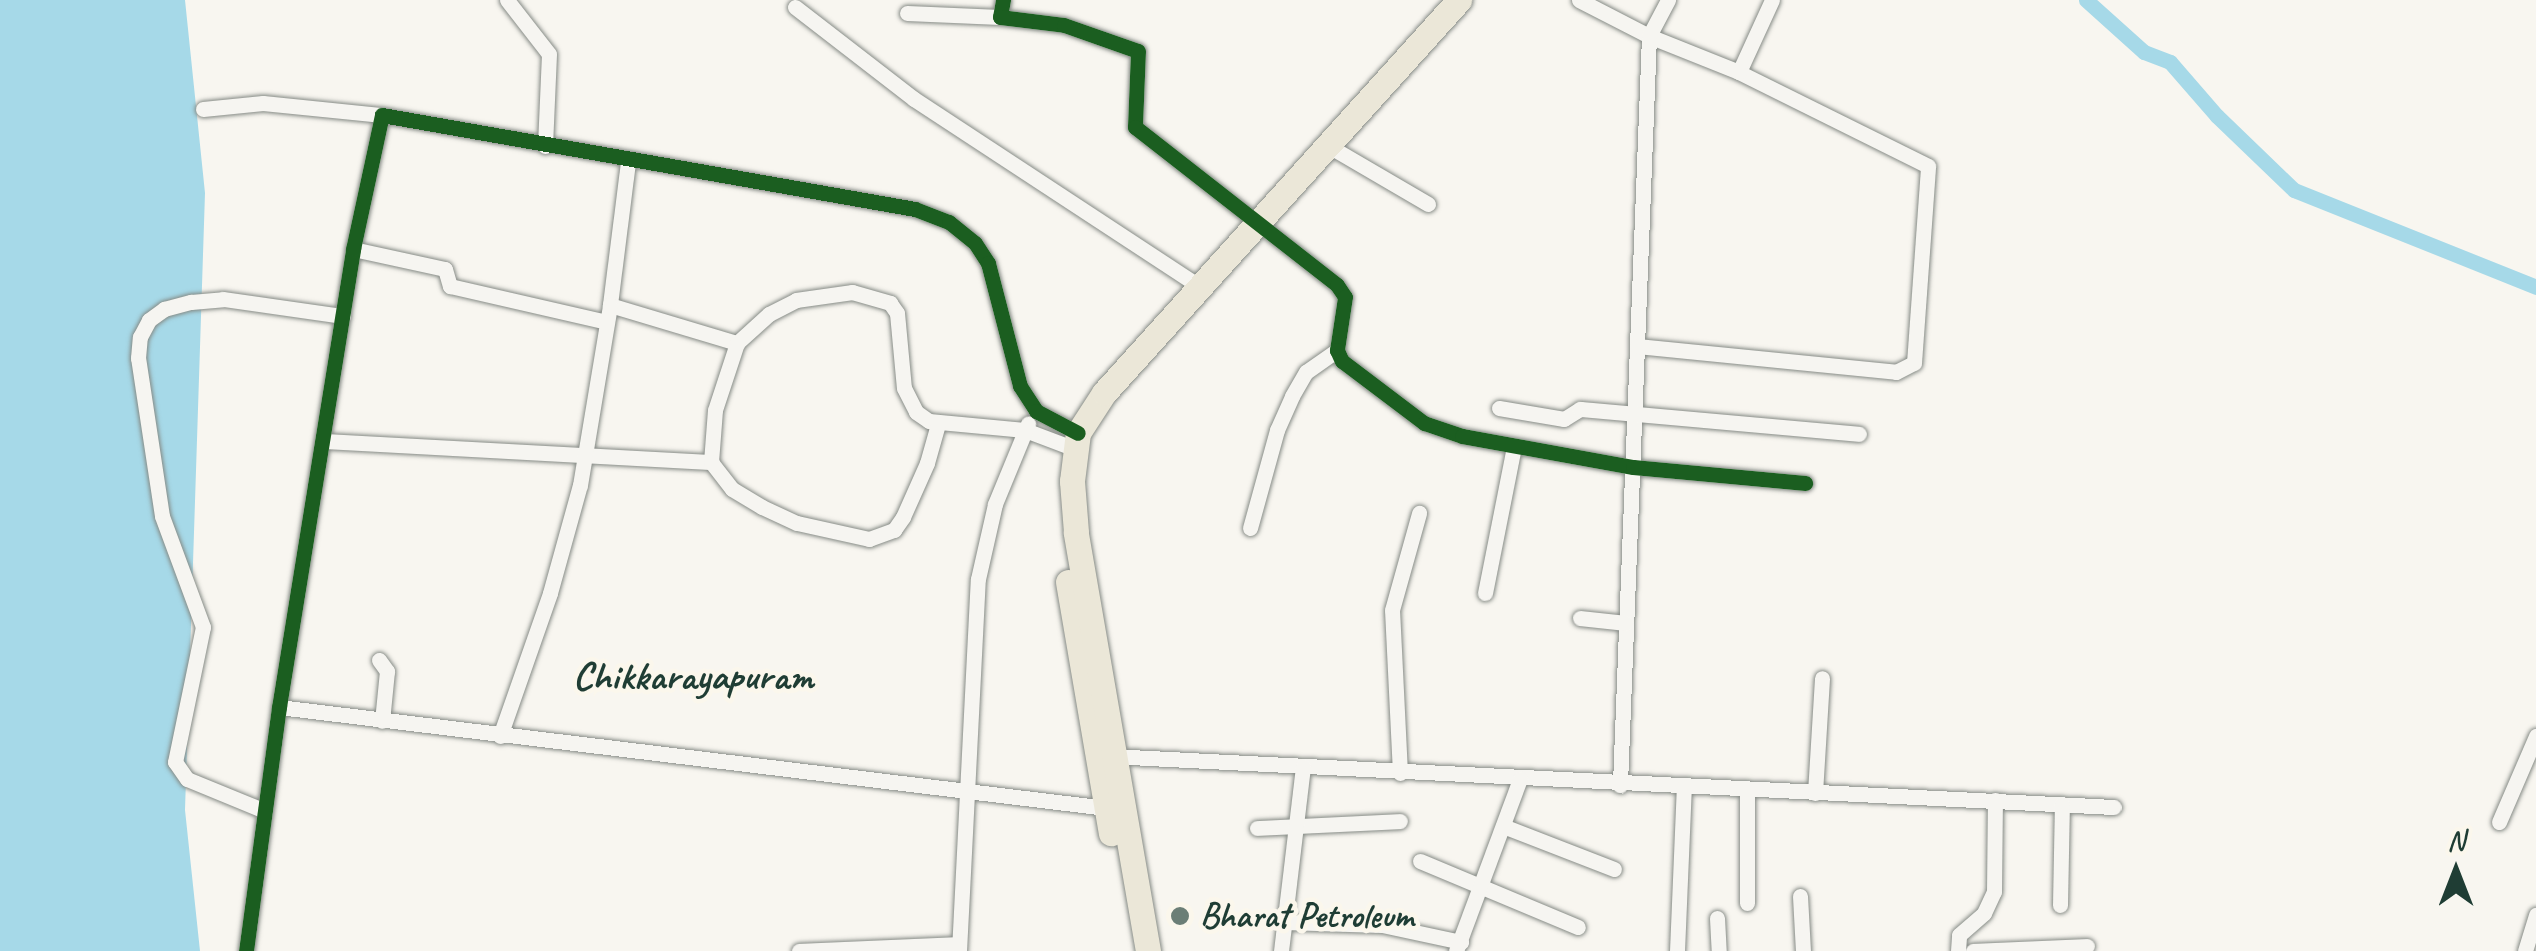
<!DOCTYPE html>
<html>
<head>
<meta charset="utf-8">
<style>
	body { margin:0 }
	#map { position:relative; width:2536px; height:951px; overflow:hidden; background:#f8f6f0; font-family:Caveat,sans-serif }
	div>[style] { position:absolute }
	.water>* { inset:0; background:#a6d9e8 }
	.canal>* { height:15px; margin:-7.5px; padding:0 7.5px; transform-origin:7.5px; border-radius:7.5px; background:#a6d9e8 }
	.roads { filter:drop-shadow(0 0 2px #868b86) drop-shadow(0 0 2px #868b86) }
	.street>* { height:15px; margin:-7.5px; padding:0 7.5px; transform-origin:7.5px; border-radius:7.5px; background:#f6f5f1 }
	.primary>* { height:25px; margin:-12.5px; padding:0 12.5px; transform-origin:12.5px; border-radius:12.5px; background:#ebe7d8 }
	.cycleway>* { height:15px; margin:-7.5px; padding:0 7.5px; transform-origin:7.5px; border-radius:7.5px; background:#1b5e20 }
	.dots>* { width:28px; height:28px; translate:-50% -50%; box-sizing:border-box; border:5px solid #fbf7ec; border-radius:50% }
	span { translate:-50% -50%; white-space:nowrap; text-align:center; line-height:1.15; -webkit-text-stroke:9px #fbf7ec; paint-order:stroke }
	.poi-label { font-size:35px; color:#1f3d34; font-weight:700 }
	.left { translate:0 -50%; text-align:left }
	.quarter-label { font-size:40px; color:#1f3d34; font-weight:700 }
	.north { position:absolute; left:2406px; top:821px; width:100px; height:100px; -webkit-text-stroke:8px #fbf7ec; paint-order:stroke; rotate:0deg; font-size:28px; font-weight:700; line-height:40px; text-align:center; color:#1f3d34 }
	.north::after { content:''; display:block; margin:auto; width:35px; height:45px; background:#1f3d34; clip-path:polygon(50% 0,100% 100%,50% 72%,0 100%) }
</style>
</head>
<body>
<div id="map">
	<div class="water">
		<div style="clip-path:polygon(0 0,185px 0,205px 193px,185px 810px,200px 951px,0 951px)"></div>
	</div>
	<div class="canal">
		<div style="left:2086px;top:0;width:78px;rotate:41.9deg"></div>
		<div style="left:2144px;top:52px;width:28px;rotate:21deg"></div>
		<div style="left:2170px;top:62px;width:72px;rotate:49deg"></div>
		<div style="left:2217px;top:116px;width:107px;rotate:43.9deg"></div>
		<div style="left:2294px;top:190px;width:261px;rotate:21.8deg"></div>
	</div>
	<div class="roads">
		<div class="street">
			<div style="left:507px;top:0;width:68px;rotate:52.1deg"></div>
			<div style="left:549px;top:54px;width:92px;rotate:92.5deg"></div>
			<div style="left:1003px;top:0;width:17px;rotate:100deg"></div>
			<div style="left:1000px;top:17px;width:64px;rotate:7.1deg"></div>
			<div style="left:1064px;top:25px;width:78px;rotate:19.4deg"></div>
			<div style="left:1138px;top:51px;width:76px;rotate:92.3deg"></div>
			<div style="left:1135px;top:127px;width:256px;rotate:38deg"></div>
			<div style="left:1337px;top:285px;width:14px;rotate:56deg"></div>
			<div style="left:1345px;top:297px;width:54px;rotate:98.6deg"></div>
			<div style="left:1337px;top:350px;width:12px;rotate:66deg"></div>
			<div style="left:1342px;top:361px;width:103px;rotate:37.1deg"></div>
			<div style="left:1424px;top:423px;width:40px;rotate:18.9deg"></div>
			<div style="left:1462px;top:436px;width:174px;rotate:10.3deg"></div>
			<div style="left:1633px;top:467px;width:173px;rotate:5.3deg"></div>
			<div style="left:1579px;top:0;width:79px;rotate:27.2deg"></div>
			<div style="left:1649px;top:36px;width:750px;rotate:92.22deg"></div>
			<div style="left:795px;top:7px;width:150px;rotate:37.7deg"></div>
			<div style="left:914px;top:99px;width:341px;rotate:33.3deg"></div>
			<div style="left:907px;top:13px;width:93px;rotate:2.5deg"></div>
			<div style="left:1739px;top:72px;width:79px;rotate:-65.4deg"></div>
			<div style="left:203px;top:109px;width:60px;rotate:-5.7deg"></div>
			<div style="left:263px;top:103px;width:120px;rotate:5.8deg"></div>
			<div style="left:1327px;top:145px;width:117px;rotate:30.3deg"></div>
			<div style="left:628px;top:162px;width:144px;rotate:97.2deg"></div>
			<div style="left:610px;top:305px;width:133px;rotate:16.7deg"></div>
			<div style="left:353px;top:249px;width:94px;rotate:12.3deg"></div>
			<div style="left:445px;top:269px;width:18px;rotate:74deg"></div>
			<div style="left:450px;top:286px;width:161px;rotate:12.9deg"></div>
			<div style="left:1637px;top:346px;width:260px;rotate:5.7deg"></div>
			<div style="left:1896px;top:372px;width:20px;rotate:-27deg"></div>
			<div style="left:1914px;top:363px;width:197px;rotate:-85.9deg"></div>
			<div style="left:1928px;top:166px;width:211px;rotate:-153.6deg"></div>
			<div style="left:1739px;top:72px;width:97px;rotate:-158.2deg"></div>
			<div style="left:1649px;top:36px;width:41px;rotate:-62.2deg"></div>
			<div style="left:1499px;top:408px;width:66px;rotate:9.6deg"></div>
			<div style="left:1564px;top:419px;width:19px;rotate:-32deg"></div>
			<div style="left:1580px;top:409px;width:280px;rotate:5.1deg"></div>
			<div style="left:323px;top:441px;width:389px;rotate:3.1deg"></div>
			<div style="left:711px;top:462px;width:52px;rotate:-85.6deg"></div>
			<div style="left:715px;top:410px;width:71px;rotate:-71.8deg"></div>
			<div style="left:737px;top:343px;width:43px;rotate:-42.2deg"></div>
			<div style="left:769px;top:314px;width:30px;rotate:-27deg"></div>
			<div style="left:796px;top:300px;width:57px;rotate:-8.1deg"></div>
			<div style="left:852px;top:292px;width:40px;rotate:16deg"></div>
			<div style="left:890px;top:303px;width:12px;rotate:55deg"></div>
			<div style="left:897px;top:313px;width:75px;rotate:84.7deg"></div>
			<div style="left:904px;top:388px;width:27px;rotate:63deg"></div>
			<div style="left:916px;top:412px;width:16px;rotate:35deg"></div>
			<div style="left:929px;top:421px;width:96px;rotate:5.4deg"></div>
			<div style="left:1025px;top:430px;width:53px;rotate:20.8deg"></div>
			<div style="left:711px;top:462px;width:34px;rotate:52deg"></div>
			<div style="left:732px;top:489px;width:35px;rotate:31deg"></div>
			<div style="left:762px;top:507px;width:38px;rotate:25deg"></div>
			<div style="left:797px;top:523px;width:74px;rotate:12.5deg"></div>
			<div style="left:869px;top:539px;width:27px;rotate:-20deg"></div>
			<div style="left:894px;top:530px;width:16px;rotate:-55deg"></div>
			<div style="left:903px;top:517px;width:59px;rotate:-66deg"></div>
			<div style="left:927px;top:463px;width:41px;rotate:-74.2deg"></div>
			<div style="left:1250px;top:528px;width:102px;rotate:-74.6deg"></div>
			<div style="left:1277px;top:430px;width:37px;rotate:-66deg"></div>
			<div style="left:1292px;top:396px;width:28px;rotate:-60deg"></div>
			<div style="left:1306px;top:372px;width:38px;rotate:-35deg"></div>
			<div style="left:1485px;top:593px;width:150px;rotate:-78.8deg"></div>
			<div style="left:1580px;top:618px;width:46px;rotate:6.2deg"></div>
			<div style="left:379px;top:660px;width:14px;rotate:54deg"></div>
			<div style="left:387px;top:671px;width:50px;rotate:95.7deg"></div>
			<div style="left:279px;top:707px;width:833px;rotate:6.96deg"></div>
			<div style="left:500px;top:736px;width:151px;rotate:-70.7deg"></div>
			<div style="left:550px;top:593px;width:112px;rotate:-74.5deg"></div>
			<div style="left:580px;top:485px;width:182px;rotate:-80.5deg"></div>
			<div style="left:1110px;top:756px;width:1005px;rotate:2.91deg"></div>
			<div style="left:1400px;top:773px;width:163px;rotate:-92.8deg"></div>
			<div style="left:1392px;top:610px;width:101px;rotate:-74.4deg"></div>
			<div style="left:1815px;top:793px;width:115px;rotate:-86.5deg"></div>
			<div style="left:265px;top:811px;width:84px;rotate:-157.7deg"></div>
			<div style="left:187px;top:779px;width:21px;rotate:-125deg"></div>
			<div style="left:175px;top:762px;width:138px;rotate:-78.3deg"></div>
			<div style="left:203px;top:627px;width:118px;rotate:-110.3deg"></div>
			<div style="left:162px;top:516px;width:160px;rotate:-98.6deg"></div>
			<div style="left:138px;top:358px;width:21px;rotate:-85deg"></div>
			<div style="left:140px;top:337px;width:19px;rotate:-62deg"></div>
			<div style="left:149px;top:320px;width:19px;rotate:-36deg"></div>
			<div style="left:164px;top:309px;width:28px;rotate:-15deg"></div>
			<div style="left:191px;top:302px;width:32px;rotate:-5deg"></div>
			<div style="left:223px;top:299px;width:121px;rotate:8.1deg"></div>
			<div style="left:2499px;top:822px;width:94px;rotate:-66.7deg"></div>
			<div style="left:1503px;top:826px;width:119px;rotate:21.2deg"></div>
			<div style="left:1257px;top:828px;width:143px;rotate:-2.8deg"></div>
			<div style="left:1420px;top:861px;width:171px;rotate:22.7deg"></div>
			<div style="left:1800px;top:896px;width:55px;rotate:86.9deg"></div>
			<div style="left:1747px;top:903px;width:113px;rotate:-90deg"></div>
			<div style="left:2060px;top:905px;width:101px;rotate:-88.9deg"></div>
			<div style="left:1717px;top:918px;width:33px;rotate:87deg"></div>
			<div style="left:1284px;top:922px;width:98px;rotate:1.8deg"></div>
			<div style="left:1382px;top:925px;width:81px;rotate:12.1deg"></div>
			<div style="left:246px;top:951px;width:246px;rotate:-82.3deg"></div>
			<div style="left:279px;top:707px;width:464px;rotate:-80.8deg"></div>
			<div style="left:353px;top:249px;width:137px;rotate:-77.8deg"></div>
			<div style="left:382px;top:115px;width:541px;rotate:10deg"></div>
			<div style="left:915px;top:209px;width:36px;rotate:21deg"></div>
			<div style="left:949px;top:222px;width:33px;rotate:39deg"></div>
			<div style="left:975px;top:243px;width:24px;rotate:57deg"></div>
			<div style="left:988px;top:263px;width:127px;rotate:75.4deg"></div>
			<div style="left:1020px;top:386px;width:30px;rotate:57deg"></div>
			<div style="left:1036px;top:411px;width:47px;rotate:27.6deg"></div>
			<div style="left:799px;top:951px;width:160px;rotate:-2.5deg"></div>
			<div style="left:959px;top:951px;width:372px;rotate:-87.1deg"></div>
			<div style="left:978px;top:579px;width:77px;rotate:-77.2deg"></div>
			<div style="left:995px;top:504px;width:87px;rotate:-67.6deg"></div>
			<div style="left:1281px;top:951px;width:186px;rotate:-83.2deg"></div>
			<div style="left:1456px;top:951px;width:184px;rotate:-69.6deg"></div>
			<div style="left:1677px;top:951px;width:164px;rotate:-87.6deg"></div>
			<div style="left:1958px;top:951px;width:16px;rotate:-86deg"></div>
			<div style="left:1959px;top:935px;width:33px;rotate:-41deg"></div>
			<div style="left:1984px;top:913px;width:23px;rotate:-65deg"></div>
			<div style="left:1994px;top:892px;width:92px;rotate:-89.4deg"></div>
			<div style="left:1973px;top:951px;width:114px;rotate:-2.5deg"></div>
			<div style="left:2525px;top:951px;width:38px;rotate:-73deg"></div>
		</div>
		<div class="primary">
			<div style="left:1068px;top:582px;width:255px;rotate:80.3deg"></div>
			<div style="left:1148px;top:951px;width:425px;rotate:-99.8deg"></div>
			<div style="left:1076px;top:532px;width:51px;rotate:-94.5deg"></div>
			<div style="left:1072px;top:481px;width:48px;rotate:-82.9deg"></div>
			<div style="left:1078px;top:433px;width:48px;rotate:-57deg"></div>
			<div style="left:1104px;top:393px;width:530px;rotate:-47.91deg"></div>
		</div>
	</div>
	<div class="cycleway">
		<div style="left:1003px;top:0;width:17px;rotate:100deg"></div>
		<div style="left:1000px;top:17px;width:64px;rotate:7.1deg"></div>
		<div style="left:1064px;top:25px;width:78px;rotate:19.4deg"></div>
		<div style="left:1138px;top:51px;width:76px;rotate:92.3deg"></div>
		<div style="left:1135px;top:127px;width:256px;rotate:38deg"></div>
		<div style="left:1337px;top:285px;width:14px;rotate:56deg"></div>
		<div style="left:1345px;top:297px;width:54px;rotate:98.6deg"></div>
		<div style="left:1337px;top:350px;width:12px;rotate:66deg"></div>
		<div style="left:1342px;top:361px;width:103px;rotate:37.1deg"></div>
		<div style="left:1424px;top:423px;width:40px;rotate:18.9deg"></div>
		<div style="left:1462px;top:436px;width:174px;rotate:10.3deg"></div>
		<div style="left:1633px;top:467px;width:173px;rotate:5.3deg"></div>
		<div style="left:246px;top:951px;width:246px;rotate:-82.3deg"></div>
		<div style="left:279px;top:707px;width:464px;rotate:-80.8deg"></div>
		<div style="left:353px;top:249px;width:137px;rotate:-77.8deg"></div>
		<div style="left:382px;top:115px;width:541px;rotate:10deg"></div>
		<div style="left:915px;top:209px;width:36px;rotate:21deg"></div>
		<div style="left:949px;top:222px;width:33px;rotate:39deg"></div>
		<div style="left:975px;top:243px;width:24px;rotate:57deg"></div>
		<div style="left:988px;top:263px;width:127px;rotate:75.4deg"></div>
		<div style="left:1020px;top:386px;width:30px;rotate:57deg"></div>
		<div style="left:1036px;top:411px;width:47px;rotate:27.6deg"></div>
	</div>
	<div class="dots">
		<div style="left:1180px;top:916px;background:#6b7e76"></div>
	</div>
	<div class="poi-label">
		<span class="left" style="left:1200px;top:916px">Bharat Petroleum</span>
	</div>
	<div class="quarter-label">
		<span style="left:693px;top:676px">Chikkarayapuram</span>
	</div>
	<div class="north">N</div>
</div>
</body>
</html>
